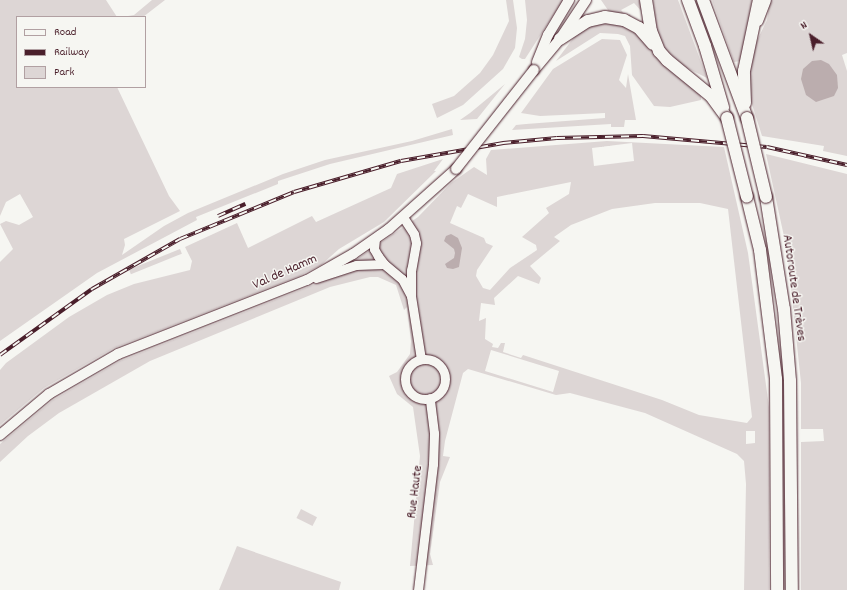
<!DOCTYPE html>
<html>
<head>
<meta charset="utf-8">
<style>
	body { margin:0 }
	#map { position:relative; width:847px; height:590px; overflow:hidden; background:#f6f6f2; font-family:Dekko,sans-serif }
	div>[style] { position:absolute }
	.green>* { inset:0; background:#ddd6d5; transform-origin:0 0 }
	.water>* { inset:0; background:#bbadae }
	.roads { filter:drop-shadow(0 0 1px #4a1f2b) drop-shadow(0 0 1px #4a1f2b) }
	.secondary>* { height:9px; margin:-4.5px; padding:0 4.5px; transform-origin:4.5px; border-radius:4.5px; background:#f6f6f2 }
	.secondary>.ring { margin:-4.5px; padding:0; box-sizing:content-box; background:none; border:9px solid #f6f6f2; border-radius:50% }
	.primary>* { height:10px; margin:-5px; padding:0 5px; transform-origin:5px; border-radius:5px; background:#f6f6f2 }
	.motorway>* { height:12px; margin:-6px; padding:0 6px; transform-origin:6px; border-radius:6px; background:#f6f6f2 }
	.rail>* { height:4px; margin-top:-2px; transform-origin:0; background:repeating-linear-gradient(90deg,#f6f6f2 0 8px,#4a1f2b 0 16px); box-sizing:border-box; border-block:1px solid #4a1f2b }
	.bridges { filter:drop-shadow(0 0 1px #4a1f2b) drop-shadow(0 0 1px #4a1f2b) }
	.primary-bridge>* { height:10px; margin:-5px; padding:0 5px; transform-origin:5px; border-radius:5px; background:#f6f6f2 }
	.motorway-bridge>* { height:12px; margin:-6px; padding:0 6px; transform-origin:6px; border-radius:6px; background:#f6f6f2 }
	span { translate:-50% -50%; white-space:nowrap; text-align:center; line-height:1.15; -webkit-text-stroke:3px #f6f6f2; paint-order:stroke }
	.street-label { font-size:14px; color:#4a1f2b }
	.legend { position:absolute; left:16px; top:16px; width:130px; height:72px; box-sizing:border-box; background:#f6f6f2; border:1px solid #b1a0a2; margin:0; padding:5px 7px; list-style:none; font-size:12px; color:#4a1f2b }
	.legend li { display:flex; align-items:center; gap:8px; height:20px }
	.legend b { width:20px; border:1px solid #b1a0a2 }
	.north { position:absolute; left:791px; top:16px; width:40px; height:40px; -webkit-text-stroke:3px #f6f6f2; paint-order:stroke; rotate:326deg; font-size:11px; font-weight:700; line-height:16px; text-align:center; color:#4a1f2b }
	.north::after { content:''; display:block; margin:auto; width:14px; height:18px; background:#4a1f2b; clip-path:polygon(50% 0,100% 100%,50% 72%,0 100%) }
</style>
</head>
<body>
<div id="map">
	<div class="green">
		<div style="clip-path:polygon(0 0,106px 0,117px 17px,17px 17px,17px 87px,117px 87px,169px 196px,180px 211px,124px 239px,125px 245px,122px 255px,164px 226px,188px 213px,283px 174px,325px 160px,412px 141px,452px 129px,453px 135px,330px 164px,278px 181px,278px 184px,196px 217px,197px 220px,97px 273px,0 341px,0 262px,13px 249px,0 224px,6px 221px,19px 225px,33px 217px,20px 194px,6px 202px,0 216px)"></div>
		<div style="clip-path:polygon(152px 0,165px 0,143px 17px,122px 17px,134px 15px)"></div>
		<div style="clip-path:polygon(506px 0,513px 0,517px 28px,515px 48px,503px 69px,463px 105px,437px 118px,432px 104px,454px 96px,480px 73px,493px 55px,509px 21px)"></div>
		<div style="clip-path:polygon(525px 0,563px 0,525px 59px,522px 59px,519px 57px,525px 39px,527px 20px)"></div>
		<div style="clip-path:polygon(601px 0,639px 0,643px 13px,634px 3px,621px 10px,626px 16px,630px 14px,631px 18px,610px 13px)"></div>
		<div style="clip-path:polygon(653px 0,678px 0,707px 78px,683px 66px,666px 50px,657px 32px)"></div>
		<div style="clip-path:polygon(712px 0,752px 0,741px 61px,734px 62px)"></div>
		<div style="clip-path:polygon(770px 0,847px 0,847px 53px,842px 55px,847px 71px,847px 156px,823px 151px,824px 146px,762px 136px,750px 98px,748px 70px,752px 51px,767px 20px)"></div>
		<div style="clip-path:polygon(603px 21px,629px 26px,642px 37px,663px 64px,701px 93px,701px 100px,670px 107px,654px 106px,632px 75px,630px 46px,625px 36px,618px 34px,600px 33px,556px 61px,581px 28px)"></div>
		<div style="clip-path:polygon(602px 39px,620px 40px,627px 55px,619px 80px,626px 88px,628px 74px,636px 120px,625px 120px,624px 127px,611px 127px,611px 124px,512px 130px,516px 125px,526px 124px,605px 118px,605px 113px,540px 116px,521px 113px,553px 69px)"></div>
		<div style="clip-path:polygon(505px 84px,477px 119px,460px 120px,470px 113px)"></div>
		<div style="clip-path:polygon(evenodd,607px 141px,724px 147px,748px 253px,769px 407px,769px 590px,744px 590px,746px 484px,744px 461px,737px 454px,645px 413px,570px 393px,556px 395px,468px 369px,463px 373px,445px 441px,443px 456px,450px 457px,440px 482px,430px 554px,433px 565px,410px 566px,420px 456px,413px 407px,397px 394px,389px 376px,397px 372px,410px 354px,411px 341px,407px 307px,404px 310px,396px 285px,378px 277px,370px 277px,330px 287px,150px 361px,59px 413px,28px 436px,0 462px,0 444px,53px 400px,120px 361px,328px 279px,418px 217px,451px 183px,474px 167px,487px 175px,486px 159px,491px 150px,607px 141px,632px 143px,634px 161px,594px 166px,592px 148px,632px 143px,607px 141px,571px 182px,569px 194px,546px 208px,549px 213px,522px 237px,536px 245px,537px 250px,510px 268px,490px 290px,483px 288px,476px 276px,477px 270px,493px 246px,486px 243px,484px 238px,450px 223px,457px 206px,461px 208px,468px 194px,497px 207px,497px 197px,571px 182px,607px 141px,655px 203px,700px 203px,728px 209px,752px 417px,747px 423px,699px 415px,662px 400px,523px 355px,521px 358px,503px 352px,505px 343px,501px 343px,498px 348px,492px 347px,493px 344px,485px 339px,486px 318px,479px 321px,481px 303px,495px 305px,494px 298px,518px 276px,539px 284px,541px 278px,530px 266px,560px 241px,554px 237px,571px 225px,612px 209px,655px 203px,607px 141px,491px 350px,559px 371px,553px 392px,485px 371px,491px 350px,607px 141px,746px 431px,755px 431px,755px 443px,746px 444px,746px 431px)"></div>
		<div style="clip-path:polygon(766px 154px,847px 174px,847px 590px,801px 590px,801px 442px,824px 441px,823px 429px,801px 429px,801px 383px,787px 250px)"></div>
		<div style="clip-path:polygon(443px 159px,434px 171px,436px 171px,384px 222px,339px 249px,321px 265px,299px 276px,114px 348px,44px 388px,0 425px,0 370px,6px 363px,69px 317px,107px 295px,134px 284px,190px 270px,192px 261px,185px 247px,237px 223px,248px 248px,312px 216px,316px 222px,391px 188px,397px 174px)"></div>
		<div style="left:180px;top:249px;width:5px;height:55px;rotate:68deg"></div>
		<div style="left:301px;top:509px;width:18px;height:10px;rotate:27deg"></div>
		<div style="clip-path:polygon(237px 546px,341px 582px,339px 590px,219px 590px)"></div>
	</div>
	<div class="water">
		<div style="clip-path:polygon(821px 60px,829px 64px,837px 75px,838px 88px,834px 96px,816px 102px,806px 95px,801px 79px,803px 69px,812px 61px)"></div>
		<div style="clip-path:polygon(451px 234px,458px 238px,462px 248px,459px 267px,453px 269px,447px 268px,445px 264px,454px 258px,455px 253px,454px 249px,444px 241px,446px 236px)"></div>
	</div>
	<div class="roads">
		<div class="secondary">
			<div style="left:403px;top:217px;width:20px;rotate:57deg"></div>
			<div style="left:414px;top:234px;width:9px;rotate:77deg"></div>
			<div style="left:416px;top:243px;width:27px;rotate:100deg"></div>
			<div style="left:411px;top:270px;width:26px;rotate:90deg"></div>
			<div style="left:411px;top:296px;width:64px;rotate:81deg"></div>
			<div style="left:375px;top:239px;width:10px;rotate:96deg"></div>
			<div style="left:374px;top:249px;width:8px;rotate:60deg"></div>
			<div style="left:378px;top:256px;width:10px;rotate:53deg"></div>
			<div style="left:384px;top:264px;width:23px;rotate:40deg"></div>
			<div style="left:402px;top:279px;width:17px;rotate:62deg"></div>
			<div style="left:316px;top:278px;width:42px;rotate:-18deg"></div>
			<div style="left:356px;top:265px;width:28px;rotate:-2deg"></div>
			<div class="ring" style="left:405px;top:359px;width:31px;height:31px"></div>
			<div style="left:418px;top:590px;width:127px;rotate:-83.2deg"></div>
			<div style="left:433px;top:464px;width:31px;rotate:-88deg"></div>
			<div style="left:434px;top:433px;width:35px;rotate:-97deg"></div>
		</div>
		<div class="primary">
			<div style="left:758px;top:21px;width:22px;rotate:-69deg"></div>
			<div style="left:537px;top:62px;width:29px;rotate:-68deg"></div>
			<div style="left:548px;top:35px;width:41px;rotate:-59deg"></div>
			<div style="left:534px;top:70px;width:40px;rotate:-50deg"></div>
			<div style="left:560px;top:39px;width:47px;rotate:-56.3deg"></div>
			<div style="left:0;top:435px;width:64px;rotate:-39.9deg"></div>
			<div style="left:49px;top:394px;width:80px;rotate:-30.1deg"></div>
			<div style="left:118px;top:354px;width:203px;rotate:-21.4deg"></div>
			<div style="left:307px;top:280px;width:53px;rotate:-29.5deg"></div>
			<div style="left:353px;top:254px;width:44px;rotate:-34.8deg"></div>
			<div style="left:389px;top:229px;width:90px;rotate:-41.8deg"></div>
		</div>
		<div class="motorway">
			<div style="left:646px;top:0;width:31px;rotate:81deg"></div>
			<div style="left:651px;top:31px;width:22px;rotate:68deg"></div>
			<div style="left:659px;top:51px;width:12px;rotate:48deg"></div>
			<div style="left:667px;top:60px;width:57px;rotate:39.3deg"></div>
			<div style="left:711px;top:96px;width:27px;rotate:54deg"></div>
			<div style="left:688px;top:0;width:49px;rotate:69.7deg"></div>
			<div style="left:705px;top:46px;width:64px;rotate:73.6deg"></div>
			<div style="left:703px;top:0;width:126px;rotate:69.6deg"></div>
			<div style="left:560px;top:39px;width:33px;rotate:-33deg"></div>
			<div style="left:588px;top:21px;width:17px;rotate:-13deg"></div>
			<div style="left:605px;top:17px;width:19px;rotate:9deg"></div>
			<div style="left:624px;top:20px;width:17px;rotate:28deg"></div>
			<div style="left:639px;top:28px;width:21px;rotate:49deg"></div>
			<div style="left:745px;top:103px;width:32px;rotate:-92deg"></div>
			<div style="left:744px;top:71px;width:73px;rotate:-78.1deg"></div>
			<div style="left:747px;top:197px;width:55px;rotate:76.2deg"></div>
			<div style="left:760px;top:250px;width:130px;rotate:82.9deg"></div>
			<div style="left:776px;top:379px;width:211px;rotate:89.7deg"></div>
			<div style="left:766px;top:197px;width:113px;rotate:80.9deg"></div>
			<div style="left:784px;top:309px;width:72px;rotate:85.2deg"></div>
			<div style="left:790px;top:381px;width:209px;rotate:89.5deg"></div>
		</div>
	</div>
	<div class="rail">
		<div style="left:218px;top:216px;width:30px;rotate:-24deg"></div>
		<div style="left:0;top:355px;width:113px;rotate:-35.7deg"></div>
		<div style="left:92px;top:289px;width:101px;rotate:-29.6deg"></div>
		<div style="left:180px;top:239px;width:123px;rotate:-22.4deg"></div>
		<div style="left:294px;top:192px;width:111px;rotate:-16.2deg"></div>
		<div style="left:401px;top:161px;width:104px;rotate:-10deg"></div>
		<div style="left:503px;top:143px;width:54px;rotate:-5.3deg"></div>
		<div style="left:557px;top:138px;width:86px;rotate:-1.3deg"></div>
		<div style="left:643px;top:136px;width:124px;rotate:5.1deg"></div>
		<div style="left:767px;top:147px;width:82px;rotate:12.7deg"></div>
	</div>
	<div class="bridges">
		<div class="primary-bridge">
			<div style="left:456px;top:169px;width:126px;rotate:-51.8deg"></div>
		</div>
		<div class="motorway-bridge">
			<div style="left:727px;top:118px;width:81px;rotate:75.8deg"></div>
			<div style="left:747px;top:118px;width:81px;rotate:76.5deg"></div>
		</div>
	</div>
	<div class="street-label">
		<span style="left:285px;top:272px;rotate:-24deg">Val de Hamm</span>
		<span style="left:794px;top:288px;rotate:82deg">Autoroute de Trèves</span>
		<span style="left:415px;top:492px;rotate:-83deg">Rue Haute</span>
	</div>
	<ul class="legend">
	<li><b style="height:5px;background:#f6f6f2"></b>Road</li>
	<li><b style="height:5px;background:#4a1f2b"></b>Railway</li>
	<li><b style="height:11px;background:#ddd6d5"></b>Park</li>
	</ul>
	<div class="north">N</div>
</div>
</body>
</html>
